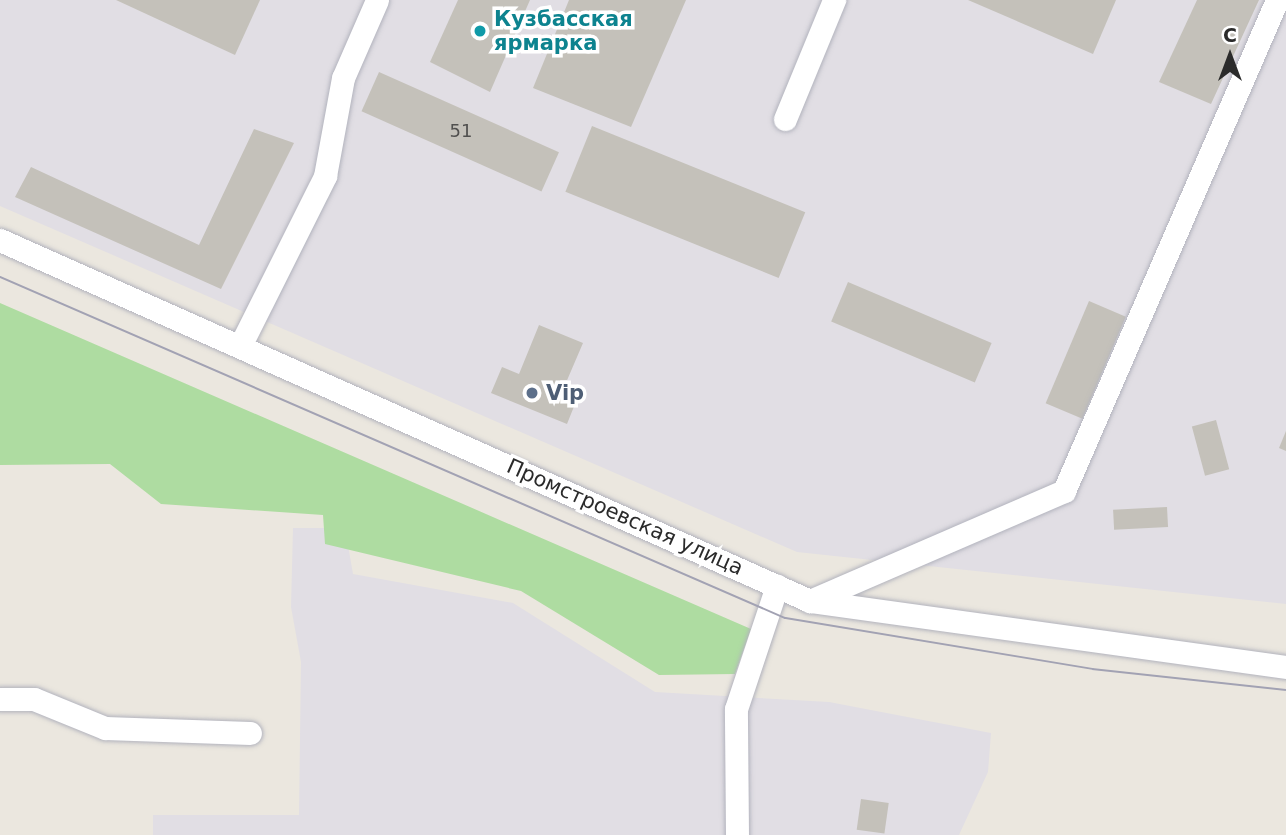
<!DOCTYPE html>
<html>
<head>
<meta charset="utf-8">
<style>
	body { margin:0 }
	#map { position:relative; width:1286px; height:835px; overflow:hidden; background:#ebe7df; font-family:"DejaVu Sans",sans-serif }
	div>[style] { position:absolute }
	.industrial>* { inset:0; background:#e1dee4 }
	.green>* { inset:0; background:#aedca1 }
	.building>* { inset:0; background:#c4c1ba; transform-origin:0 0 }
	.roads { filter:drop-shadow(0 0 2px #b2b3bd) drop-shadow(0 0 2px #b2b3bd) }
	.minor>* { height:23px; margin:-11.5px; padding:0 11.5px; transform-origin:11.5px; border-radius:11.5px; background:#fff }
	.tram>* { height:2px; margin:-1px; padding:0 1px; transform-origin:1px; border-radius:1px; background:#a2a2b3 }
	.dots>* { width:19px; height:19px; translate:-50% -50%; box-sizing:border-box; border:4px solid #fff; border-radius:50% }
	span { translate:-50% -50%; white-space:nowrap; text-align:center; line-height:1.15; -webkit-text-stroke:7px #fff; paint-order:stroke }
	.number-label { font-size:18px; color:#51504f }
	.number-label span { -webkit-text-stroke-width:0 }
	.culture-label { font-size:21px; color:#0d838f; font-weight:700 }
	.left { translate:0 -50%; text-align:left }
	.service-label { font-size:21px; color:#4e5e75; font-weight:700 }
	.street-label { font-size:21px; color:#2b2b2b }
	.north { position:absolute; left:1195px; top:21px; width:70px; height:70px; -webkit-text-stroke:5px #fff; paint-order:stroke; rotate:0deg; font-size:19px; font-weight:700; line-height:28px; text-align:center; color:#2b2b2b }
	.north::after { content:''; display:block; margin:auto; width:24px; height:32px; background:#2b2b2b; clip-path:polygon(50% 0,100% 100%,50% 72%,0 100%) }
</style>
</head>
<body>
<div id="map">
	<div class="industrial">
		<div style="clip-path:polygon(0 0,1286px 0,1286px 604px,797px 552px,0 206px)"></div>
		<div style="clip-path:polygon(293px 528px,345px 528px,353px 574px,513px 603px,655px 692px,829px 702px,991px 733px,988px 772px,959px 835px,153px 835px,153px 815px,299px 815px,301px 662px,291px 607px)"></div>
	</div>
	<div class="green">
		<div style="clip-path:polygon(0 303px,751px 629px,735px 674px,659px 675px,521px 591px,325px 544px,323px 515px,161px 504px,110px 464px,0 465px)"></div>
	</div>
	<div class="building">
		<div style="clip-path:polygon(116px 0,260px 0,235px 55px)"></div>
		<div style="clip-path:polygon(458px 0,530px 0,490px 92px,430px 62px)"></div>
		<div style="clip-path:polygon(569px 0,686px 0,631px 127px,533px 88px)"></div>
		<div style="clip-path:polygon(968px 0,1116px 0,1093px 54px)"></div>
		<div style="clip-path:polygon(1197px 0,1259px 0,1211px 104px,1159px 82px)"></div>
		<div style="left:379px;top:72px;width:197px;height:43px;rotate:24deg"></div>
		<div style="left:592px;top:126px;width:230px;height:71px;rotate:22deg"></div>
		<div style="clip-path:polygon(254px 129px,294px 143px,221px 289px,15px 197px,31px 167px,199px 245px)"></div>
		<div style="left:848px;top:282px;width:156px;height:43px;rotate:23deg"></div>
		<div style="left:1089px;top:301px;width:40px;height:111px;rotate:23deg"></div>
		<div style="clip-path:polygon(539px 325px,583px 343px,562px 392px,577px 399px,567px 424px,491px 393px,502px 367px,519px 374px)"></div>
		<div style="left:1216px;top:420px;width:51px;height:25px;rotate:75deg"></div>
		<div style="clip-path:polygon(1286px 431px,1286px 451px,1279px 448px)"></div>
		<div style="left:1167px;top:507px;width:20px;height:54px;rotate:87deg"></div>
		<div style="left:861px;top:799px;width:28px;height:31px;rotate:8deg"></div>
	</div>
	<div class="roads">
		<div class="minor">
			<div style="left:785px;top:119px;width:129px;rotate:-67.6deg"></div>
			<div style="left:0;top:240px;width:887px;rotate:24.02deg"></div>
			<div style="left:810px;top:601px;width:481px;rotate:7.9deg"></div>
			<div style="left:241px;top:344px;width:188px;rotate:-63.4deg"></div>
			<div style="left:325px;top:176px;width:100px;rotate:-79.6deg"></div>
			<div style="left:343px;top:78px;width:85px;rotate:-66.4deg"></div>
			<div style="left:810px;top:601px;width:277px;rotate:-23.4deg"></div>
			<div style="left:1064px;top:491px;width:535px;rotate:-66.55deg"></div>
			<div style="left:0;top:699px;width:34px"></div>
			<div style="left:34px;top:699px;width:77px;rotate:22.2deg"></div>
			<div style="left:105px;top:728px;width:145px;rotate:2deg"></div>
			<div style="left:737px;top:835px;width:126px;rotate:-90.5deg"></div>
			<div style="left:736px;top:709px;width:130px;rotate:-71.6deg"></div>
		</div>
	</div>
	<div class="tram">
		<div style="left:0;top:277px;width:856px;rotate:23.48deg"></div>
		<div style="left:785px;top:618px;width:312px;rotate:9.4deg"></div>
		<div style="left:1093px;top:669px;width:194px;rotate:6.2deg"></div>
	</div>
	<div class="dots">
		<div style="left:480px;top:31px;background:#0f9aa8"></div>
		<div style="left:532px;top:393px;background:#5c6f8a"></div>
	</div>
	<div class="number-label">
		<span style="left:461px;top:131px">51</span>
	</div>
	<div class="culture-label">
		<span class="left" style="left:494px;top:31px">Кузбасская<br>ярмарка</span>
	</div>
	<div class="service-label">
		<span class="left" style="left:546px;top:393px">Vip</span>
	</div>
	<div class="street-label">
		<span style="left:625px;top:517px;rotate:24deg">Промстроевская улица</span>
	</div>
	<div class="north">С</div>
</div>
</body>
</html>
